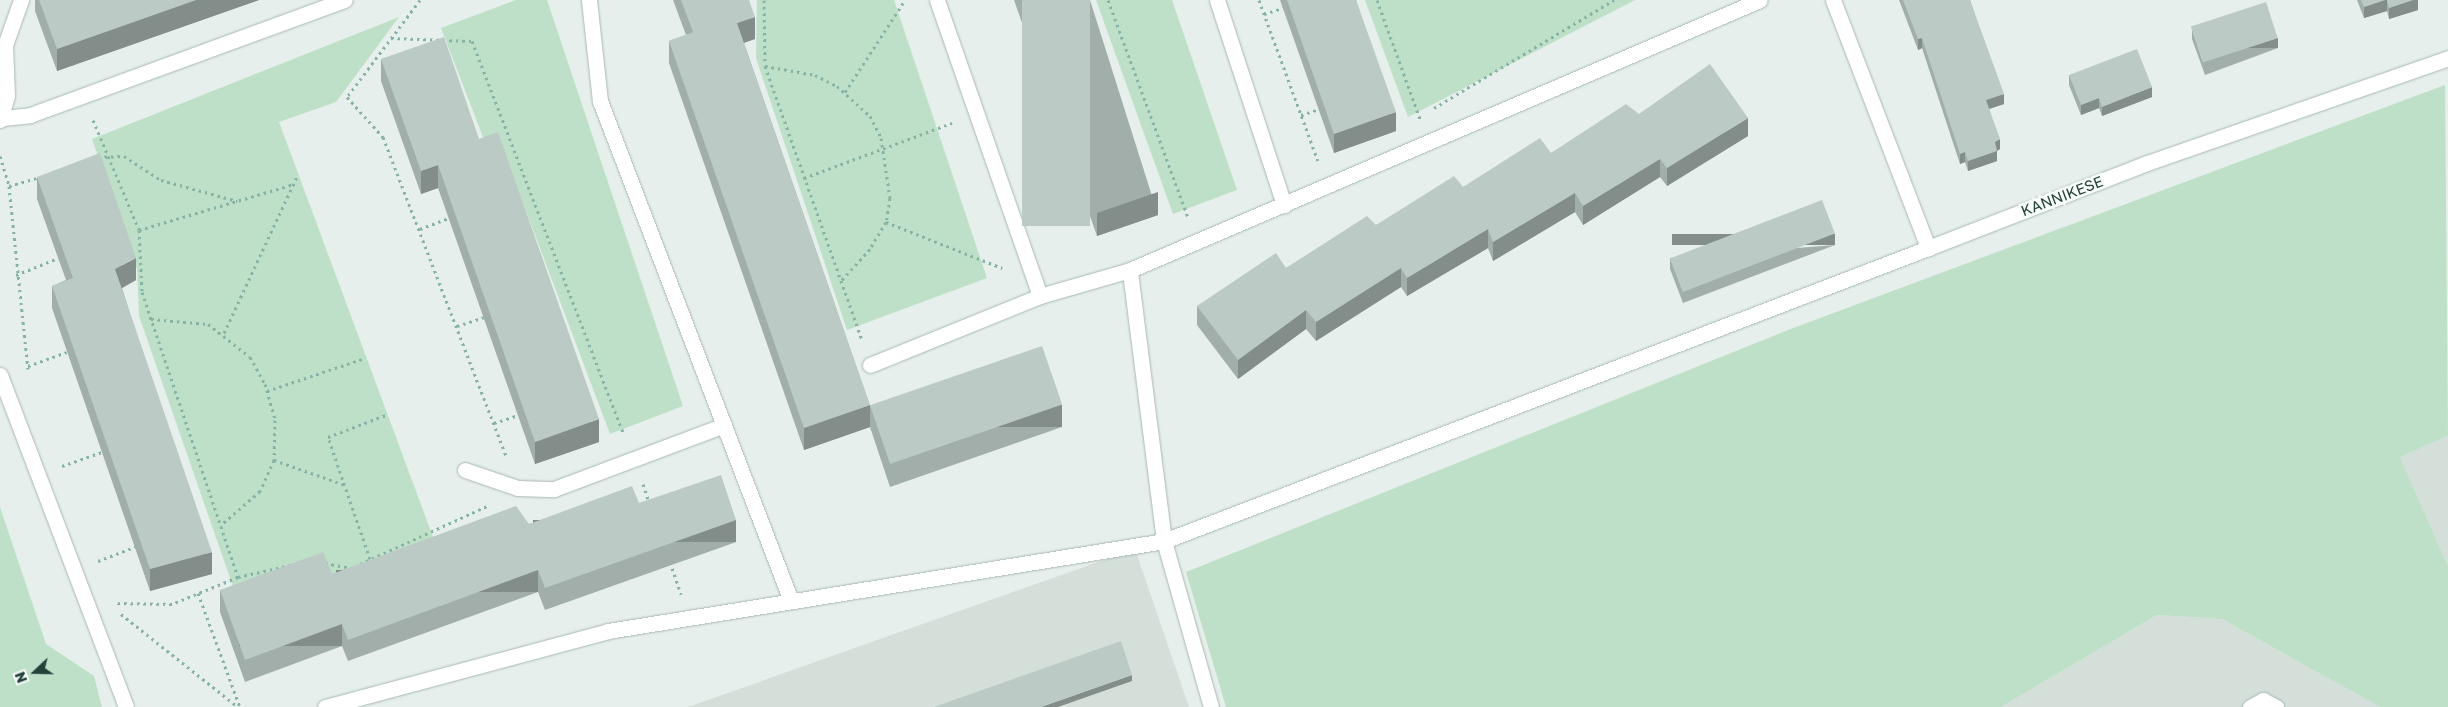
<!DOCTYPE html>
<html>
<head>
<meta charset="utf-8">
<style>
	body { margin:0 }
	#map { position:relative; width:2448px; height:707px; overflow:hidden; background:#e6efeb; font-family:"Golos Text",sans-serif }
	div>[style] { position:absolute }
	.built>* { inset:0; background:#d4dfda }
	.green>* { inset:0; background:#bfe0c8 }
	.path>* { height:3px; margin-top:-1.5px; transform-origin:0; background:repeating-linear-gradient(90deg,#86b3a5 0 2.5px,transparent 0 6.5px) }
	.roads { filter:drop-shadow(0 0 1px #a8b8b2) drop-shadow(0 0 1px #a8b8b2) }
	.lane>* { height:15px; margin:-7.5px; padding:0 7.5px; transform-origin:7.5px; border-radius:7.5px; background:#fff }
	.street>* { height:15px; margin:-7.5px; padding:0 7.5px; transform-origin:7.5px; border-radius:7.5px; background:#fff }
	.wall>* { inset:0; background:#a1aea9 }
	.shaded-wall>* { inset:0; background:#838d89; transform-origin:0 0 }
	.building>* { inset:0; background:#bbcac4; transform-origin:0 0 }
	span { translate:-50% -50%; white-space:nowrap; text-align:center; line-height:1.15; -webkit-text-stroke:5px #f7fbf9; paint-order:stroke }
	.street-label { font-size:15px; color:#24423a }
	.north { position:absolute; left:10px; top:647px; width:50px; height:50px; -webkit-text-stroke:4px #f7fbf9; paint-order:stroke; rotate:249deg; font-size:14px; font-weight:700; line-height:20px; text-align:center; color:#24423a }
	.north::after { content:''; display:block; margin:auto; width:18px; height:22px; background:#24423a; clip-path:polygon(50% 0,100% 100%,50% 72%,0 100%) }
</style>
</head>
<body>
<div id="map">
	<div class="built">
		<div style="clip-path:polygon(2448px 436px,2448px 566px,2400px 457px)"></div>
		<div style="clip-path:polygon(1135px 549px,1189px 707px,688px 707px)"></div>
		<div style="clip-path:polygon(2157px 615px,2222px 619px,2380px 707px,2001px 707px)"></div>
	</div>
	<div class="green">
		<div style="clip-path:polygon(516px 0,547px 0,683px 406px,610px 434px,500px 142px,486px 145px,441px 28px)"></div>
		<div style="clip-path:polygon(757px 0,894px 0,987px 278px,847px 330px,756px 58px)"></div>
		<div style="clip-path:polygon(1096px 0,1172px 0,1237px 190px,1173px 214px)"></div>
		<div style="clip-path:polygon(1365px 0,1635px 0,1408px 117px)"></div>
		<div style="clip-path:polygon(399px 17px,336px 102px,279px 122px,436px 545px,238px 601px,139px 316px,137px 269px,92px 139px)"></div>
		<div style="clip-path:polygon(2445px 85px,2448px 436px,2400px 457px,2448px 566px,2448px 707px,2380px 707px,2222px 619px,2157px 615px,2001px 707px,1226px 707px,1186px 572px,1788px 330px)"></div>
		<div style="clip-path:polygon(0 507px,46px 644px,94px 676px,102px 707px,0 707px)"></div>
	</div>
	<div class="path">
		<div style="left:420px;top:0;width:121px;rotate:127deg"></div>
		<div style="left:347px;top:97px;width:54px;rotate:48deg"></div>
		<div style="left:383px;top:137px;width:341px;rotate:68.9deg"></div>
		<div style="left:764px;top:0;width:66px;rotate:89.1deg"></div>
		<div style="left:765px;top:66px;width:291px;rotate:70.5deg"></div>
		<div style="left:1108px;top:0;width:232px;rotate:69.8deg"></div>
		<div style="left:1259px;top:0;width:171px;rotate:69.9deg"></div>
		<div style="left:1377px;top:0;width:127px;rotate:70.1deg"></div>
		<div style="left:1264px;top:14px;width:20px;rotate:-18deg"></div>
		<div style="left:391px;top:38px;width:81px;rotate:2.1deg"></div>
		<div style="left:472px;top:41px;width:421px;rotate:68.9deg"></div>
		<div style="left:765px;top:66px;width:51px;rotate:10.2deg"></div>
		<div style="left:815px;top:75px;width:25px;rotate:27deg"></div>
		<div style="left:837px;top:86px;width:45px;rotate:42.3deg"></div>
		<div style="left:870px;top:116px;width:25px;rotate:63deg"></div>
		<div style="left:881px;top:138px;width:61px;rotate:81.5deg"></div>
		<div style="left:890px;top:198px;width:24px;rotate:99deg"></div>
		<div style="left:886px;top:222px;width:31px;rotate:121deg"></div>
		<div style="left:870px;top:249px;width:43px;rotate:132.2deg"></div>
		<div style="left:845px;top:92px;width:110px;rotate:-56.9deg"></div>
		<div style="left:1434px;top:108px;width:210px;rotate:-31deg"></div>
		<div style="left:1301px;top:115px;width:19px;rotate:-18deg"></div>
		<div style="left:93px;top:120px;width:119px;rotate:67.3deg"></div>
		<div style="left:139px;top:230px;width:62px;rotate:87.2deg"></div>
		<div style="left:142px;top:292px;width:301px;rotate:71.4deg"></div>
		<div style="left:238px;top:577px;width:71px;rotate:157.8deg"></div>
		<div style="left:172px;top:604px;width:57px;rotate:-179deg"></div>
		<div style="left:0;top:156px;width:31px;rotate:73deg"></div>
		<div style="left:9px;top:186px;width:184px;rotate:84.1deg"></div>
		<div style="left:98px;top:157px;width:26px;rotate:-2deg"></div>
		<div style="left:124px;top:156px;width:44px;rotate:33deg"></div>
		<div style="left:161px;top:180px;width:79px;rotate:15.4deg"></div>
		<div style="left:804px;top:178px;width:158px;rotate:-20.4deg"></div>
		<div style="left:9px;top:186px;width:32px;rotate:-16deg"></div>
		<div style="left:886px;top:222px;width:125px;rotate:21.6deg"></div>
		<div style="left:420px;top:229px;width:30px;rotate:-21deg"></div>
		<div style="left:139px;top:230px;width:162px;rotate:-16.5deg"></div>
		<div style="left:16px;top:275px;width:45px;rotate:-22deg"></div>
		<div style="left:151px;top:319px;width:57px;rotate:5deg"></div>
		<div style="left:208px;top:324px;width:53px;rotate:38.2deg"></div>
		<div style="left:250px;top:357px;width:31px;rotate:61deg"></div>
		<div style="left:265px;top:384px;width:37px;rotate:74deg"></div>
		<div style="left:275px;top:420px;width:40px;rotate:91.4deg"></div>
		<div style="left:274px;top:460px;width:34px;rotate:114deg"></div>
		<div style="left:260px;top:491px;width:52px;rotate:138.9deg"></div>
		<div style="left:457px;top:326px;width:28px;rotate:-18deg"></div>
		<div style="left:224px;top:333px;width:175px;rotate:-65deg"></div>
		<div style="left:28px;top:366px;width:41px;rotate:-19.7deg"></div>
		<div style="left:267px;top:391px;width:103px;rotate:-18.6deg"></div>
		<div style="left:494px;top:423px;width:25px;rotate:-18deg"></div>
		<div style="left:274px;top:460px;width:75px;rotate:19.4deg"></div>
		<div style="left:62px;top:466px;width:42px;rotate:-19.3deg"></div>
		<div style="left:643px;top:484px;width:19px;rotate:72deg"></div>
		<div style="left:370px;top:559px;width:129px;rotate:-109deg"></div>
		<div style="left:328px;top:437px;width:62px;rotate:-20.8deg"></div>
		<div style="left:98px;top:561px;width:40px;rotate:-21deg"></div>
		<div style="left:670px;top:562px;width:34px;rotate:71deg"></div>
		<div style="left:325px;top:563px;width:25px;rotate:11deg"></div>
		<div style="left:360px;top:564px;width:140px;rotate:-24.5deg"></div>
		<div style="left:238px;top:577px;width:54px;rotate:-12.8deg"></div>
		<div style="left:198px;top:593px;width:121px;rotate:69.8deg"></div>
		<div style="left:121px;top:614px;width:149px;rotate:38.5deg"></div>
	</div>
	<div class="roads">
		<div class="lane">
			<div style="left:3px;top:118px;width:27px;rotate:-6deg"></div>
			<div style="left:30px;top:115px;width:335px;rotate:-20.1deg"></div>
			<div style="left:465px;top:470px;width:56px;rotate:18.8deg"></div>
			<div style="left:518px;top:488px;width:36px;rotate:2deg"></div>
			<div style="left:554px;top:489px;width:182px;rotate:-20.6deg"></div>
			<div style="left:1164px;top:541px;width:173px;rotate:74.2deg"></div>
			<div style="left:2250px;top:707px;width:15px;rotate:-28deg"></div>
			<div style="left:2263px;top:700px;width:15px;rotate:28deg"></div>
		</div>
		<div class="street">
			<div style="left:589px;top:0;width:102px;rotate:83.8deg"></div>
			<div style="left:600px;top:101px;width:535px;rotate:69.09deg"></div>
			<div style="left:1217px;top:0;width:216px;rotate:71.9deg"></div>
			<div style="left:1833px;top:0;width:266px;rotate:69deg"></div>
			<div style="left:1928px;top:248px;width:235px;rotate:-21.2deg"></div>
			<div style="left:2147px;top:163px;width:319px;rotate:-19.2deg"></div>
			<div style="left:0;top:120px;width:25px;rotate:-74deg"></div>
			<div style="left:7px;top:96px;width:51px;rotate:-92.2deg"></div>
			<div style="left:5px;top:45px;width:48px;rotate:-70.4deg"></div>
			<div style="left:1040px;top:296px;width:94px;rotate:-16.1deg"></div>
			<div style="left:870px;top:365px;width:183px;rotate:-22.1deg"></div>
			<div style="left:1040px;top:296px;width:313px;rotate:-109.2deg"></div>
			<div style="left:0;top:375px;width:355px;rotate:69.2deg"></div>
			<div style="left:1164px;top:541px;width:273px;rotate:-97.2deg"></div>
			<div style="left:1130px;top:270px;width:685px;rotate:-23.2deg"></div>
			<div style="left:325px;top:707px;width:293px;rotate:-15deg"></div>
			<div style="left:608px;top:631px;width:563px;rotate:-9.19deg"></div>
			<div style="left:1164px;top:541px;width:818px;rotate:-20.98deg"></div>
		</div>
	</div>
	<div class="wall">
		<div style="clip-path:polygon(35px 0,259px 0,57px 71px,35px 11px)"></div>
		<div style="clip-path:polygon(673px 0,749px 0,755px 39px,744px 43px,870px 406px,1062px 427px,890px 487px,870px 427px,804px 450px,669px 63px,669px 41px,686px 35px)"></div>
		<div style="clip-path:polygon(1014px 0,1090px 0,1158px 215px,1097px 236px)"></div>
		<div style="clip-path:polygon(1280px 0,1356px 0,1396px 131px,1334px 153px)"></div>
		<div style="clip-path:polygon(1899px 0,1970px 0,2004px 104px,1989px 109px,2000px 149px,1997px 151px,1997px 161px,1968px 171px,1965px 162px,1960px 164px,1922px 48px,1918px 50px)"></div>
		<div style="clip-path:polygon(2357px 0,2418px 0,2418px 10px,2389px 19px,2387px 11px,2364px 18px)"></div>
		<div style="clip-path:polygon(2192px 29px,2278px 48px,2205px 75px,2192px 39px)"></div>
		<div style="clip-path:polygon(381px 59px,479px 139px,599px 442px,535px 464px,438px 188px,421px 194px,381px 81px)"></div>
		<div style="clip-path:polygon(2069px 75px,2152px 97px,2102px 116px,2099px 108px,2081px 115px,2069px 85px)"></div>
		<div style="clip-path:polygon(1639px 114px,1748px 136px,1667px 186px,1660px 177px,1583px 225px,1575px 212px,1493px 261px,1488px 248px,1407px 296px,1401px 287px,1316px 341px,1306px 329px,1238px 379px,1197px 325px,1197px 306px,1286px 268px,1376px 225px,1463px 187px,1551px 153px)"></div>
		<div style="clip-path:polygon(37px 177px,136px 280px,122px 288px,212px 574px,150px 591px,52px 308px,52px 286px,66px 280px,37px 199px)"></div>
		<div style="clip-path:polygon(1835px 245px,1683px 303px,1670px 269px,1670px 258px)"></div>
		<div style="clip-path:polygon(639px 503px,736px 542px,545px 610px,538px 592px,348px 661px,342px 646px,245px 682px,220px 612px,220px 590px,332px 574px,529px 524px)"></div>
	</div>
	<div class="shaded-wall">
		<div style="clip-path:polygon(196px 0,259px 0,57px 71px,57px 49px)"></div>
		<div style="clip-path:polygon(2385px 0,2387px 0,2387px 11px,2364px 18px,2364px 7px)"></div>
		<div style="clip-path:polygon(2413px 0,2418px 0,2418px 10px,2389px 19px,2389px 8px)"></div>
		<div style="clip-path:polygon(755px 17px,755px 39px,737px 45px,737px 23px)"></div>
		<div style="clip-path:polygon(1922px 38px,1922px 48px,1918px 50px,1918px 39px)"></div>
		<div style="left:2278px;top:38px;width:10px;height:78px;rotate:90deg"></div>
		<div style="clip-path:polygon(2152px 87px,2152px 97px,2102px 116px,2102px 107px)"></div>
		<div style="clip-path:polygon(2004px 94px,2004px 104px,1986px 110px,1986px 100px)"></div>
		<div style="clip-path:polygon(2099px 98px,2099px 108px,2081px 115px,2081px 105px)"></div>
		<div style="clip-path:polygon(1396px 112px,1396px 131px,1334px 153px,1334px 134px)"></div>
		<div style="clip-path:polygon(1748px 118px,1748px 136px,1667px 186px,1667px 168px)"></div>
		<div style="clip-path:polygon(2000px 139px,2000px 149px,1995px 152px,1995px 142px)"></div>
		<div style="clip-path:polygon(1997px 151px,1997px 161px,1968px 171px,1968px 161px)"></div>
		<div style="clip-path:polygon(1965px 152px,1965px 162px,1960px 164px,1960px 154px)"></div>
		<div style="clip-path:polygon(1660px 159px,1660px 177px,1583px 225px,1583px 206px)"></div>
		<div style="clip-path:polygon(438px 165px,438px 188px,421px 194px,421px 171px)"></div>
		<div style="clip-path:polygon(1158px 192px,1158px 215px,1097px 236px,1097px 213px)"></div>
		<div style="clip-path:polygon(1575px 193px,1575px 212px,1493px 261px,1493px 242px)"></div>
		<div style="clip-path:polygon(1488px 229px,1488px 248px,1407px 296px,1407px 278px)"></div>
		<div style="left:1835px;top:234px;width:11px;height:163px;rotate:90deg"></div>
		<div style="clip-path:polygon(136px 258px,136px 280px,115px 292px,115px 269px)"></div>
		<div style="clip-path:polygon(1401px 268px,1401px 287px,1316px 341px,1316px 322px)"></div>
		<div style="clip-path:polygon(1306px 310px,1306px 329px,1238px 379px,1238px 360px)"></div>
		<div style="clip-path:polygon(870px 405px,870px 427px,804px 450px,804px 428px)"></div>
		<div style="left:1062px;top:405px;width:22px;height:182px;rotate:90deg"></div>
		<div style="clip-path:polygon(599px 419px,599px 442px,535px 464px,535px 442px)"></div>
		<div style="left:736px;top:520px;width:22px;height:203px;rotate:90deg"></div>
		<div style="clip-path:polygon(212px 552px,212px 574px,150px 591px,150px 569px)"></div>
		<div style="left:538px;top:570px;width:22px;height:202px;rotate:90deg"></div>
		<div style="left:342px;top:624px;width:22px;height:103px;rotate:90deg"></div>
		<div style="clip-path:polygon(1132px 675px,1132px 681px,1058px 707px,1041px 707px)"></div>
	</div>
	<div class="building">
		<div style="clip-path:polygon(39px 0,196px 0,57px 49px)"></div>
		<div style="clip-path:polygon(681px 0,749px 0,755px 17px,737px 23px,870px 405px,804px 428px,669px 41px,693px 32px)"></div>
		<div style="left:1022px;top:0;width:68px;height:226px"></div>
		<div style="clip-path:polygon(1287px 0,1356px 0,1396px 112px,1334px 134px)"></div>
		<div style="clip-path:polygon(1903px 0,1970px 0,2004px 94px,1986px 100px,2000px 139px,1995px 142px,1997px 151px,1968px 161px,1965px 152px,1960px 154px,1922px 38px,1918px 39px)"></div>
		<div style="clip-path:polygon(2361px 0,2385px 0,2364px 7px)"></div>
		<div style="clip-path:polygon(2387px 0,2413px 0,2389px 8px)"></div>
		<div style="left:2266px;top:2px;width:38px;height:79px;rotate:72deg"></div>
		<div style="clip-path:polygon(444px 37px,479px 139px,498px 132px,599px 419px,535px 442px,438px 165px,421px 171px,381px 59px)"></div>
		<div style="clip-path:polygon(2137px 49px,2152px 87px,2102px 107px,2099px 98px,2081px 105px,2069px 75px)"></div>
		<div style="clip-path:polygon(1710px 64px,1748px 118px,1667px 168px,1660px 159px,1583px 206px,1575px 193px,1493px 242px,1488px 229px,1407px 278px,1401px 268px,1316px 322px,1306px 310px,1238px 360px,1197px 306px,1276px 253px,1286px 268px,1367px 216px,1376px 225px,1454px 176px,1463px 187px,1540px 138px,1551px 153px,1626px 104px,1639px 114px)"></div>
		<div style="clip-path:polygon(100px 153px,136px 258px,115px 269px,212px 552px,150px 569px,52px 286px,73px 278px,37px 177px)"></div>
		<div style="left:1822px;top:200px;width:36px;height:163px;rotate:69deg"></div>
		<div style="left:1042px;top:346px;width:62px;height:182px;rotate:71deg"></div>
		<div style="clip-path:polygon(721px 475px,736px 520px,545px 588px,538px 570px,348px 640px,342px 624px,245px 660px,220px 590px,323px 552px,332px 574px,516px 506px,529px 524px,632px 486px,639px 503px)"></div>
		<div style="clip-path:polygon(1121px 641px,1132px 675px,1041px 707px,934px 707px)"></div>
	</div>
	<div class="street-label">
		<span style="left:2062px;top:196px;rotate:-21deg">KANNIKESE</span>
	</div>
	<div class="north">N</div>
</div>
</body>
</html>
